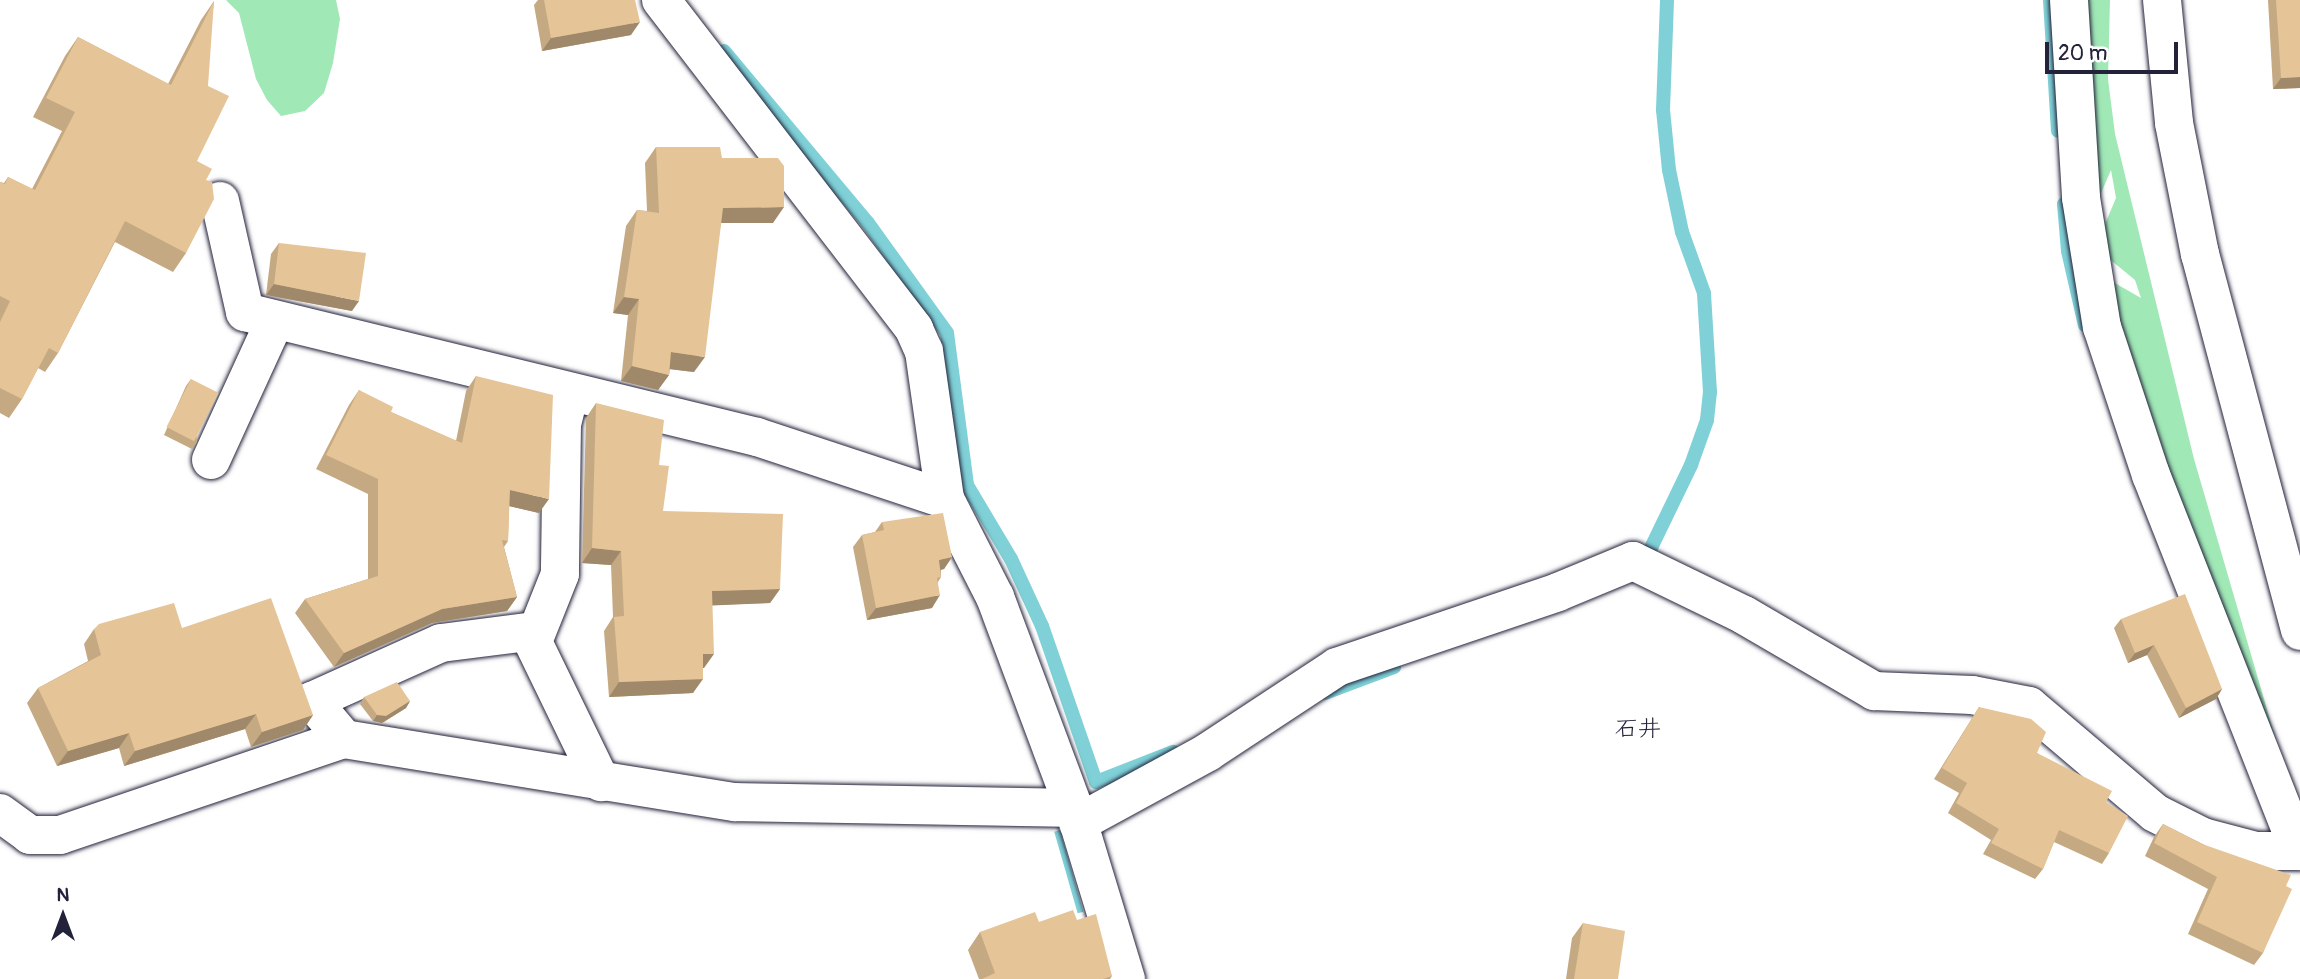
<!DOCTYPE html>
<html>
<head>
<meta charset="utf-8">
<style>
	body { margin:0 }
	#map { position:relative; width:2300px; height:979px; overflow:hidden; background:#fff; font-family:Pangolin,"Klee One",sans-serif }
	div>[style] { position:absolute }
	.green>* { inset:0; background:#a0e8b6 }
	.water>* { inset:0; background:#7fd1d7; transform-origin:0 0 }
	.stream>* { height:14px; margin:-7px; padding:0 7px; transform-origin:7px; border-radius:7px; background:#7fd1d7 }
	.roads { filter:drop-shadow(0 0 2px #22223b) drop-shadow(0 0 2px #22223b) }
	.minor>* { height:38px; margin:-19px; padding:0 19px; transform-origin:19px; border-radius:19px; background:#fff }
	.wall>* { inset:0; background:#c5a982 }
	.shaded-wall>* { inset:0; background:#a0896a }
	.building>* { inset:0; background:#e5c497; transform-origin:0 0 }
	span { translate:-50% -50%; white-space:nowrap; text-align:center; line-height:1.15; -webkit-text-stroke:6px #fff; paint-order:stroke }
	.quarter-label { font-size:23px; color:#22223b }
	.north { position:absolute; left:28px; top:881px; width:70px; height:70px; -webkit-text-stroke:5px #fff; paint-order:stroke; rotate:0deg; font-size:19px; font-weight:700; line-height:28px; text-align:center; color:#22223b }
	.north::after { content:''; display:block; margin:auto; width:24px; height:32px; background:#22223b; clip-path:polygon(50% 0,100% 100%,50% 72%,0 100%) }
	.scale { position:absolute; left:2045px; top:42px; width:133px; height:32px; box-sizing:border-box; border:4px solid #22223b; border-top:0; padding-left:9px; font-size:21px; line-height:24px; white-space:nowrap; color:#22223b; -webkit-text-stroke:5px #fff; paint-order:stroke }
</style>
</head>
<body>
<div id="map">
	<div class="green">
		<div style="clip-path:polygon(226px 0,336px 0,340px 19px,333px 63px,324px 93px,305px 111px,281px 116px,267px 100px,256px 79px,239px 13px)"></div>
		<div style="clip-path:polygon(2078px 0,2110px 0,2108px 79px,2115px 134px,2194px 459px,2285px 771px,2286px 794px,2099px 274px,2141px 298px,2135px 280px,2107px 257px,2103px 229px,2116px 198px,2111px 170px,2092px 214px)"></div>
	</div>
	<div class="water">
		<div style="left:1060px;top:830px;width:85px;height:6px;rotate:74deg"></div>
	</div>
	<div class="stream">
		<div style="left:2050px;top:0;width:131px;rotate:86.5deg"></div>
		<div style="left:724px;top:51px;width:224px;rotate:50.1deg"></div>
		<div style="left:868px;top:223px;width:135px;rotate:54.3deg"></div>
		<div style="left:947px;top:333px;width:153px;rotate:82.5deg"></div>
		<div style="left:967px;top:485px;width:86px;rotate:59.3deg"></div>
		<div style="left:1011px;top:559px;width:74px;rotate:65.2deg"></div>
		<div style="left:1042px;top:626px;width:165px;rotate:70.9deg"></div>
		<div style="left:1096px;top:782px;width:83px;rotate:-21.3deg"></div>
		<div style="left:2064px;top:204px;width:47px;rotate:85.1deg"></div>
		<div style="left:2068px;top:251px;width:76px;rotate:77.1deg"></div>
		<div style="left:1649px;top:552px;width:97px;rotate:-64.2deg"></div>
		<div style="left:1691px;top:465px;width:48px;rotate:-70.4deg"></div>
		<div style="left:1707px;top:420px;width:28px;rotate:-84deg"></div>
		<div style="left:1710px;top:392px;width:99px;rotate:-93.5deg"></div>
		<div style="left:1704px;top:293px;width:65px;rotate:-109.8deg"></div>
		<div style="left:1682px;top:232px;width:63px;rotate:-101.8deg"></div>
		<div style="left:1669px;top:170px;width:60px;rotate:-95.7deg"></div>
		<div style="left:1663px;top:110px;width:110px;rotate:-87.9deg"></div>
		<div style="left:1325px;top:693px;width:74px;rotate:-20.6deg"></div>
	</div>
	<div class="roads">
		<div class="minor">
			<div style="left:661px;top:0;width:415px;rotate:52.4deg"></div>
			<div style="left:914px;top:329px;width:24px;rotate:66deg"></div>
			<div style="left:924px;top:351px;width:149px;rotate:81.9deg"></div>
			<div style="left:2069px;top:0;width:198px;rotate:86.5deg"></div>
			<div style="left:2081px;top:198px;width:131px;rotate:80.8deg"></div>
			<div style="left:2102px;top:327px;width:156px;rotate:71.7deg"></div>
			<div style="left:2151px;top:475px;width:404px;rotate:68.5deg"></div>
			<div style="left:2162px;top:0;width:124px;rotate:84.4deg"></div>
			<div style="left:2174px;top:123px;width:134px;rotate:78.8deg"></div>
			<div style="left:2200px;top:254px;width:390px;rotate:75.1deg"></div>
			<div style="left:220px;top:201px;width:114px;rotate:77.3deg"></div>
			<div style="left:245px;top:312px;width:527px;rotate:13.72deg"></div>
			<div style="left:757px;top:437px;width:198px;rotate:18.3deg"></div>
			<div style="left:945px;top:499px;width:110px;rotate:63deg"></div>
			<div style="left:995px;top:597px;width:225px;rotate:69.5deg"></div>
			<div style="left:1074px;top:808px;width:179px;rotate:73.1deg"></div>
			<div style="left:570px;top:392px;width:32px;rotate:104deg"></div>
			<div style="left:562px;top:423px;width:151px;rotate:90.8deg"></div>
			<div style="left:560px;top:574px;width:73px;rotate:111.7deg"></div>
			<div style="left:533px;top:642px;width:156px;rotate:64.1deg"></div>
			<div style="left:211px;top:460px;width:154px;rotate:-65.4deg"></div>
			<div style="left:344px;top:739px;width:50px;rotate:-130.1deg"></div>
			<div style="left:312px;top:701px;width:141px;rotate:-24.2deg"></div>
			<div style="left:441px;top:643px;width:96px;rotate:-7.2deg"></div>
			<div style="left:0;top:813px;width:37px;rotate:36deg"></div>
			<div style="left:30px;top:835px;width:30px"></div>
			<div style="left:60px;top:835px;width:300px;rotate:-18.7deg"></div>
			<div style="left:344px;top:739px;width:396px;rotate:9.2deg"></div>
			<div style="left:735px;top:802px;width:339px;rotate:1deg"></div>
			<div style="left:1078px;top:823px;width:148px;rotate:-28.6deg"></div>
			<div style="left:1208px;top:752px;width:154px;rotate:-33.4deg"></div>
			<div style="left:1337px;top:667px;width:233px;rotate:-18.7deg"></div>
			<div style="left:1558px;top:592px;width:81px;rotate:-22.5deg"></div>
			<div style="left:1633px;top:561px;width:123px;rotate:25.9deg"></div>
			<div style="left:1744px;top:615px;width:151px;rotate:30.3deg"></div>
			<div style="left:1874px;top:691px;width:98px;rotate:2.3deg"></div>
			<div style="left:1972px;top:695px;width:58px;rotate:10.9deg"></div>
			<div style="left:2029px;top:706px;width:165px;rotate:40.3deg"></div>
			<div style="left:2155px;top:813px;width:54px;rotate:26.6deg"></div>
			<div style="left:2203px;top:837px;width:55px;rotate:14.8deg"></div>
			<div style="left:2256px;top:851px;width:44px"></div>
		</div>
	</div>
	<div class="wall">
		<div style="clip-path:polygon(538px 0,635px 0,631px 35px,542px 51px,534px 5px)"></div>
		<div style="clip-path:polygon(2268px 0,2300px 0,2300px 88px,2273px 89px)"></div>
		<div style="clip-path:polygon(214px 1px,197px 161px,206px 180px,186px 253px,173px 272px,115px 242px,58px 353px,45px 372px,38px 368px,22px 399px,9px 418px,0 413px,0 182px,4px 183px,8px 177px,32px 189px,62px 131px,33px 117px,65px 56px,78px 37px,168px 84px,201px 20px)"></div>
		<div style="clip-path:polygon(656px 147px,722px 158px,773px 223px,721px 223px,694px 372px,670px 369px,669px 375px,658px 390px,621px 381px,628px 315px,613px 313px,626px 226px,637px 210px,647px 211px,645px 163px)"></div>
		<div style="clip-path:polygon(279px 243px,352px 311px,266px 295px,271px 254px)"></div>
		<div style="clip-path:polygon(476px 376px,539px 513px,509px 506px,508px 541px,504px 547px,517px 597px,507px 611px,432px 623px,334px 667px,295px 613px,305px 599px,368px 579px,368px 494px,316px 469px,349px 405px,359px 390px,391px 412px,456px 441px,466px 391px)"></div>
		<div style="clip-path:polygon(191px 379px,197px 442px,192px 449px,164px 435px,186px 386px)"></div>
		<div style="clip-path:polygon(596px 403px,659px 465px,663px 511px,780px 589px,770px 603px,712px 605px,704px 668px,703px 668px,693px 693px,609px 697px,604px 631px,613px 617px,611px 565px,582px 563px,586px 418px)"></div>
		<div style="clip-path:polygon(882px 522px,952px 557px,944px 569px,941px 570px,941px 577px,938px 582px,932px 608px,867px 620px,853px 547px,862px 535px,875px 532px)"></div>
		<div style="clip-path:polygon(2121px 619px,2222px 689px,2216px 699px,2179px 718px,2147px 655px,2128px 663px,2114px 628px)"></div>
		<div style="clip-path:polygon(182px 628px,313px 715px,303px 730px,251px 747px,245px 729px,124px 766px,119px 748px,57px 766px,27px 703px,38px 688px,88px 661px,84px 644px,94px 629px)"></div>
		<div style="clip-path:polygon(364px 697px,410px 701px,406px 708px,382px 723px,373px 721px,360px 704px)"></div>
		<div style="clip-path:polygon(1979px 707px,2037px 753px,2106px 802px,2109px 853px,2102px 864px,2054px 842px,2043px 869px,2035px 879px,1983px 854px,1991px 840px,1948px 813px,1959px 793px,1934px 779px)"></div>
		<div style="clip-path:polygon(2163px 824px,2286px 886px,2263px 953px,2254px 965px,2188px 934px,2208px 889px,2145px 856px,2154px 837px)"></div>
		<div style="clip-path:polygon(1077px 920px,1112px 976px,1110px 979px,979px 979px,968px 950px,980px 932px,1039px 922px)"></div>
		<div style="clip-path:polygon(1583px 923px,1618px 979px,1566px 979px,1572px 938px)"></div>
	</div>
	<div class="shaded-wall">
		<div style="clip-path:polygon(640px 22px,631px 35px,542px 51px,551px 38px)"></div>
		<div style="clip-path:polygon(2300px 77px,2300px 88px,2273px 89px,2281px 78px)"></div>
		<div style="clip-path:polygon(784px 207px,773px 223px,712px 223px,723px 208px)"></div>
		<div style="clip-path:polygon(274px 284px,359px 301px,352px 311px,266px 295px)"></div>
		<div style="clip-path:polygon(624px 297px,639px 299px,628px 315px,613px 313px)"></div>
		<div style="clip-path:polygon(671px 352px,705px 357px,694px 372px,660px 368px)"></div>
		<div style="clip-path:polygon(632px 366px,669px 375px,658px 390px,621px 381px)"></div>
		<div style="clip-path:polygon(510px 490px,549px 499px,539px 513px,500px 504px)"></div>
		<div style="clip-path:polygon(592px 548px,621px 551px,611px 565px,582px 563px)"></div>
		<div style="clip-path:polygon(952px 557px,944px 569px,930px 572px,939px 560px)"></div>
		<div style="clip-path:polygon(780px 589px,770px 603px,701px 606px,712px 591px)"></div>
		<div style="clip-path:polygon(940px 595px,932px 608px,867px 620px,876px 608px)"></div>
		<div style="clip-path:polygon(517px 597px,507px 611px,432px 623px,334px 667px,344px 653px,442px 609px)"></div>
		<div style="clip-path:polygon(2154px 645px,2147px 655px,2128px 663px,2135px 653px)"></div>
		<div style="clip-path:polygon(703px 654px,714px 654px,704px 668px,693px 668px)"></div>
		<div style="clip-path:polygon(703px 679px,693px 693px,609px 697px,619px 682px)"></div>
		<div style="clip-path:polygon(2222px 689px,2216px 699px,2179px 718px,2186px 708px)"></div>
		<div style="clip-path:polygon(410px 701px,406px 708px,382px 723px,373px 721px,377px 715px)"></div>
		<div style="clip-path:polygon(256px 714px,245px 729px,124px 766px,135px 751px)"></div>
		<div style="clip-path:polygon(313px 715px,303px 730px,251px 747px,262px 732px)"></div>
		<div style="clip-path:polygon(129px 733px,119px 748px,57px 766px,68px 751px)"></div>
	</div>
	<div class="building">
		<div style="clip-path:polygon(544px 0,635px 0,640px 22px,551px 38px)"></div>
		<div style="clip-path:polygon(2276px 0,2300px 0,2300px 77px,2281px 78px)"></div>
		<div style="clip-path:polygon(214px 1px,208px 86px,229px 96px,197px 161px,212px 169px,206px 180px,212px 182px,214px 199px,186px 253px,125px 221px,58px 353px,49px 348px,22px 399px,0 388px,0 322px,10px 301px,0 296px,0 182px,5px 184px,8px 177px,35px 190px,75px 112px,46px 98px,78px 37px,171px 85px)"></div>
		<div style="clip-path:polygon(656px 147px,720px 147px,722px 158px,778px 158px,784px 166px,784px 207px,723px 208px,705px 357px,671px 352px,669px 375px,632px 366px,639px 299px,624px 297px,637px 210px,659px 213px)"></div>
		<div style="clip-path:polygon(279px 243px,366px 253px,359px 301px,274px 284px)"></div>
		<div style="clip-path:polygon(476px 376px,553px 395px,549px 499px,510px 490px,508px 541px,502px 540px,517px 597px,442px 609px,344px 653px,305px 599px,378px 576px,378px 479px,326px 455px,359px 390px,393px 407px,391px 412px,462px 443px)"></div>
		<div style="left:191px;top:379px;width:31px;height:54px;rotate:27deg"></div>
		<div style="clip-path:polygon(596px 403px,664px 420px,659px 465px,669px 466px,663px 511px,783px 514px,780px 589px,712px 591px,714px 654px,703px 654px,703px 679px,619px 682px,614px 617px,624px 616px,621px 551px,592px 548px)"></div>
		<div style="clip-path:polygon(943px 513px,952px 557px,939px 560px,941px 577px,937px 578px,940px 595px,876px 608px,862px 535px,884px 530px,882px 522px)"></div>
		<div style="clip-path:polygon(2185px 594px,2222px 689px,2186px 708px,2154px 645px,2135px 653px,2121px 619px)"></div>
		<div style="clip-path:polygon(271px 598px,313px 715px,262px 732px,256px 714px,135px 751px,129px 733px,68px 751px,38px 688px,101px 655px,94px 629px,99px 624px,174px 603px,182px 628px)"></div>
		<div style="clip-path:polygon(397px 682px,410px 701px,386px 716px,377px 715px,364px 697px)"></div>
		<div style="clip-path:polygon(1979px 707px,2031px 719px,2046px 732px,2037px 753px,2112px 791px,2106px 802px,2128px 816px,2109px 853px,2059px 830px,2043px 869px,1991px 843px,1999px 829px,1956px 803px,1967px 783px,1942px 768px)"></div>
		<div style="clip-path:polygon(2163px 824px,2202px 844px,2291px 875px,2286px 886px,2292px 889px,2263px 953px,2197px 922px,2217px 877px,2154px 843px)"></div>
		<div style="clip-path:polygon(1073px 910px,1077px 920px,1096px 914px,1112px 976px,1103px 979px,982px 979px,995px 973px,980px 932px,1035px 912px,1039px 922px)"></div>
		<div style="clip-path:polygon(1583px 923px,1625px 931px,1618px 979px,1574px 979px)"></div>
	</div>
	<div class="quarter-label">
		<span style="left:1638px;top:729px">石井</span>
	</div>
	<div class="north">N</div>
	<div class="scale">20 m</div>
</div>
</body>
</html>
